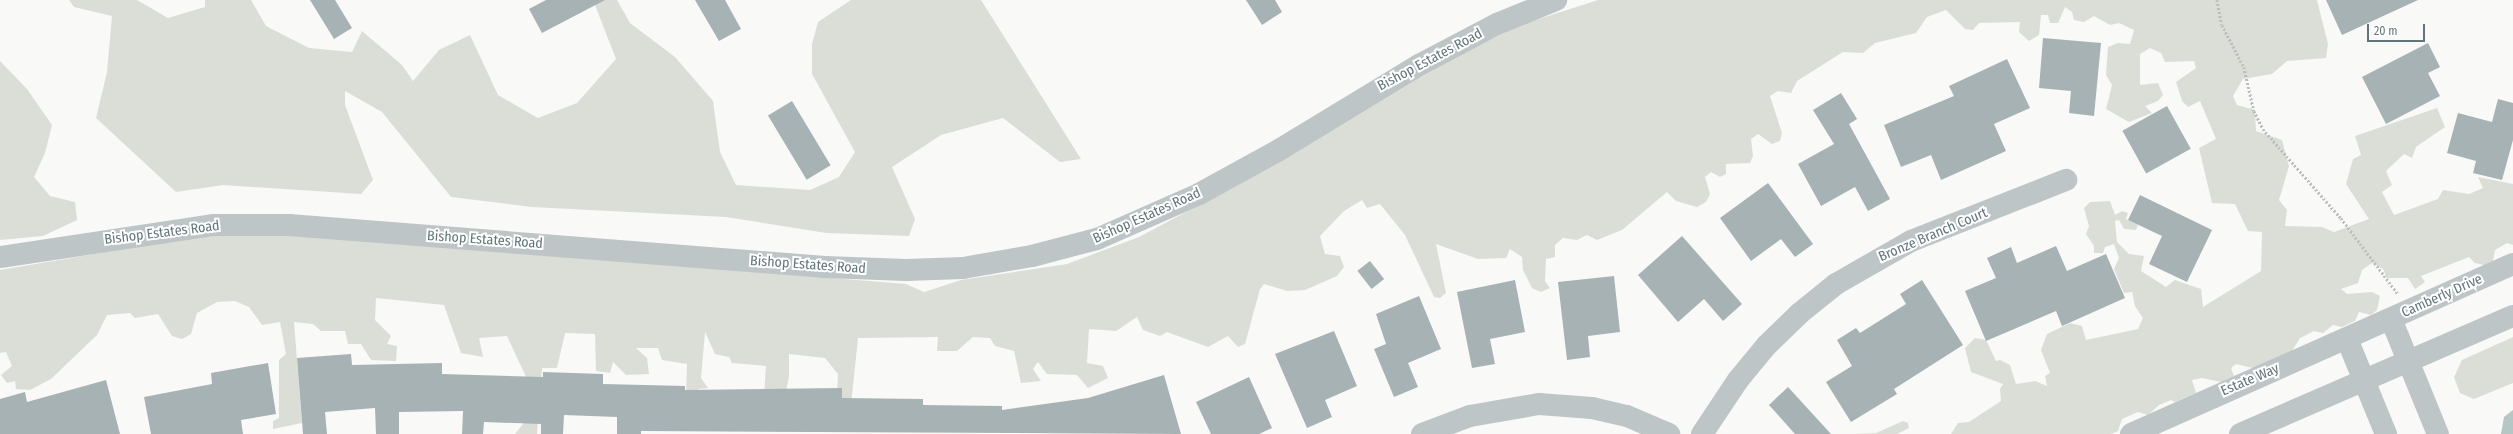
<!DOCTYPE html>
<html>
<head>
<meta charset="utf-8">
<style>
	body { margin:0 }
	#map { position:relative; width:2513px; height:434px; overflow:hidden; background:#f9f9f8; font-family:"Fira Sans Condensed",sans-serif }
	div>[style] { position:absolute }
	.green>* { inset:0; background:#dbded7 }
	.water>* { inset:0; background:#b5c6c5 }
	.building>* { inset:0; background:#a6b2b4; transform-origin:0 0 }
	.path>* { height:2.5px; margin-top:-1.25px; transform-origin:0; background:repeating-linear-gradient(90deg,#b9bebf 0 2px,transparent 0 4px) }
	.minor>* { height:22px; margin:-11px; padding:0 11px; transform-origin:11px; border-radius:11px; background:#bec5c6 }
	span { translate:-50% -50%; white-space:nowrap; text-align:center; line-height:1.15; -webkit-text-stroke:4px #fff; paint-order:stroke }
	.street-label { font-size:14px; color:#62767a }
	.scale { position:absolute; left:2367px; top:24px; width:58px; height:18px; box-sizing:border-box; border:2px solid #62767a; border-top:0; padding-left:5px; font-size:12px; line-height:14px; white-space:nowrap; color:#62767a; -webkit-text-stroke:3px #fff; paint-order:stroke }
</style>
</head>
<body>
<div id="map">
	<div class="green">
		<div style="clip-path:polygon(69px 0,137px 0,168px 18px,205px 7px,205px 0,251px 0,266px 26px,309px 48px,352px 52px,362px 31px,402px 65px,413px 81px,439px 50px,470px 35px,498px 95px,538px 118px,577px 103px,616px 59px,593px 0,617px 0,630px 23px,675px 57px,713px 101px,720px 152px,736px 185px,810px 190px,839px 177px,855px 152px,812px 74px,812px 44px,818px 22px,851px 0,981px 0,1081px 159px,1060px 162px,1003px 118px,941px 135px,892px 167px,915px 219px,909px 236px,826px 233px,726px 217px,532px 207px,451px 197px,382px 112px,345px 91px,345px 105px,373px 180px,361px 194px,223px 185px,176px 192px,96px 118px,107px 72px,112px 16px,74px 7px)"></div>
		<div style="clip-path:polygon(1598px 0,2317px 0,2328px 44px,2326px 58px,2287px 61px,2272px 74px,2243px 79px,2233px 96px,2237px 105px,2255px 110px,2256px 131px,2282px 140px,2289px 166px,2279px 200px,2287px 210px,2285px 226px,2322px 227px,2334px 232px,2369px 219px,2346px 184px,2353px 159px,2361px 155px,2355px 136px,2437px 108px,2445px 127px,2416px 147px,2412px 158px,2404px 154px,2386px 171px,2392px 185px,2382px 192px,2394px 215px,2438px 199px,2443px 190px,2469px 194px,2483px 188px,2478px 177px,2513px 184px,2513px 245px,2507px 243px,2495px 250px,2493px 261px,2488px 266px,2475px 263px,2469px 257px,2421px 276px,2425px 282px,2415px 289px,2408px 278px,2387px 278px,2383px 269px,2372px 263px,2362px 270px,2358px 283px,2341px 289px,2347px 294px,2372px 292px,2380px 296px,2377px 310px,2371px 315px,2359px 312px,2355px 321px,2342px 327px,2333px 325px,2323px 333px,2314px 331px,2300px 338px,2290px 354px,2257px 369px,2236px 364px,2231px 368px,2234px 376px,2221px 382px,2202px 378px,2192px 380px,2196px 393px,2175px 402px,2171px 400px,2159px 405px,2148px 415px,2138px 412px,2122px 419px,2118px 431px,2111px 434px,1951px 434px,1958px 423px,1969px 422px,2001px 401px,2000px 389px,2003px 384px,1971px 372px,1965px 348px,1975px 338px,1986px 340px,1996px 361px,2000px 360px,2010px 365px,2016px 384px,2035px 381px,2047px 386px,2045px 376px,2050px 373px,2041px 350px,2047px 334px,2070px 323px,2082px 326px,2086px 340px,2138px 329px,2143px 318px,2135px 306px,2132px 292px,2124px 293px,2114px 269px,2119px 258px,2114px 244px,2105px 247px,2103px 253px,2094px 253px,2094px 246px,2086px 234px,2089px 226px,2084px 208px,2090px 202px,2110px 201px,2115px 215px,2122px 211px,2128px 213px,2126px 219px,2138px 225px,2136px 230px,2124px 229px,2119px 220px,2115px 221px,2117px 242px,2129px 254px,2144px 256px,2141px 271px,2166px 287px,2175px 280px,2201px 289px,2203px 307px,2261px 271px,2262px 232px,2248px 231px,2235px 204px,2212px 203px,2199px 148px,2216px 139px,2200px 101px,2188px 107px,2182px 101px,2176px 82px,2196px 68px,2194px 61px,2165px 62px,2161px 53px,2150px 48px,2140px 54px,2140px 85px,2158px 83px,2163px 95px,2158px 101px,2145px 106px,2152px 113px,2129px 122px,2106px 109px,2112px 85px,2106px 75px,2108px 47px,2118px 43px,2130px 44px,2134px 30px,2119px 23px,2110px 25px,2094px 16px,2084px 22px,2074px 20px,2072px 12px,2065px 7px,2058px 23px,2050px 23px,2048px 15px,2041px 15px,2039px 35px,2029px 41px,2019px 32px,2020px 22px,1979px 23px,1973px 30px,1965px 29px,1946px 10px,1927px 17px,1916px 33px,1875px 43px,1863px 53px,1843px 52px,1797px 81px,1791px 93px,1778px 91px,1770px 96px,1782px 133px,1780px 141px,1772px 144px,1758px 134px,1751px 139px,1753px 156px,1750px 163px,1726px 164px,1726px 174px,1720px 177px,1711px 172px,1705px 177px,1710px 194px,1706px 202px,1697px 207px,1676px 201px,1667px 192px,1622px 230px,1597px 240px,1587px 235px,1577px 240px,1563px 238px,1555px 245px,1555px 257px,1546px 259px,1545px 281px,1550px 288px,1541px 292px,1532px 288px,1523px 270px,1522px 257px,1510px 249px,1506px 258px,1478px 259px,1436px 244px,1446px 293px,1440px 298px,1434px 297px,1405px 235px,1380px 204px,1367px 208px,1362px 200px,1344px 211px,1320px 236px,1325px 254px,1340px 256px,1344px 267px,1337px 276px,1305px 290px,1287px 291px,1264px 284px,1260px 289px,1245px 344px,1238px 347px,1228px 336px,1208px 347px,1167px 332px,1160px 336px,1143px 330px,1137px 317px,1116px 331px,1089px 329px,1087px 363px,1103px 366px,1108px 378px,1088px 388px,1077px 375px,1047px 374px,1038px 362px,1033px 369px,1041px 381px,1021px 383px,1014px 351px,995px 346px,990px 338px,973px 337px,957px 351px,937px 351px,938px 337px,858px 338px,851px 405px,837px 395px,838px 374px,825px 358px,789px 354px,789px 377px,778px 426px,763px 411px,766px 366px,732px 363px,729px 357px,715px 354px,705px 332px,701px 378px,708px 388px,698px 389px,695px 399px,686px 398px,687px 364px,662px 360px,658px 348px,636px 348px,647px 358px,649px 374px,626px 375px,613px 362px,610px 373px,596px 371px,595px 334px,565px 333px,557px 368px,542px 368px,537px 434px,515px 434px,523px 424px,527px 379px,507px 336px,479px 338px,483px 357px,461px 353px,444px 305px,376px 298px,375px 320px,391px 336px,387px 344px,397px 346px,396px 361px,371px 360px,361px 344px,348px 344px,345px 331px,321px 331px,313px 324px,294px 322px,302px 423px,273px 429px,273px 421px,279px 418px,279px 360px,286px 354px,280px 322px,262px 325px,249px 307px,235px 301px,217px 302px,197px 313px,191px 334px,182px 339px,172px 336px,158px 314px,135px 318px,130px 313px,107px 315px,97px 335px,51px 379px,30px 390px,16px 389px,15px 381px,7px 383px,1px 375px,12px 366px,6px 352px,0 353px,0 270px,189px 238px,238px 234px,320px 236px,906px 284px,924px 292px,961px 280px,1067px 264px,1139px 237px,1244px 181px,1419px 76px,1520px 25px)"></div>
		<div style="clip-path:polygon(0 61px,27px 89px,52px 125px,45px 153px,34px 177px,50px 196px,75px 202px,77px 220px,43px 236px,0 240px)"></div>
		<div style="clip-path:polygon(2513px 337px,2513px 383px,2474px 399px,2460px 393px,2454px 377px,2462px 360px)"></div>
		<div style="clip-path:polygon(1903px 421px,1908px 423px,1909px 428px,1897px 434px,1854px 434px,1876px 433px)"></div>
	</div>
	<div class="water">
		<div style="clip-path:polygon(2513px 410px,2513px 434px,2501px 434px,2504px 417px)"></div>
	</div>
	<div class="building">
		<div style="clip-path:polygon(310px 0,335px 0,352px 28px,334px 39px)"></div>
		<div style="clip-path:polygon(546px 0,605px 0,542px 33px,529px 9px)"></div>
		<div style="clip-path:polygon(695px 0,725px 0,741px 29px,719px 41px)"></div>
		<div style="clip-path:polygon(1246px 0,1275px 0,1282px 12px,1262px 25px)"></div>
		<div style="clip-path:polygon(2326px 0,2418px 0,2342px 35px)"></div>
		<div style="clip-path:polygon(2043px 38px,2101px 43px,2094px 116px,2069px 113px,2071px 91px,2039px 88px)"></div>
		<div style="clip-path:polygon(2428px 43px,2440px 67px,2428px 73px,2440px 96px,2386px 124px,2362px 77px)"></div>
		<div style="clip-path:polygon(2007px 59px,2030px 108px,1994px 124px,2006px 151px,1941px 180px,1931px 155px,1901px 167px,1884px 125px,1954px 96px,1949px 86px)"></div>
		<div style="clip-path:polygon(1841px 93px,1857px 119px,1849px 124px,1890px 199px,1868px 211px,1855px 187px,1821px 206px,1798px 164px,1834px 144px,1813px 110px)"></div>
		<div style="clip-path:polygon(2498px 99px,2513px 103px,2513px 140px,2502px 180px,2473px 173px,2476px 161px,2447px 153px,2458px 113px,2492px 122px)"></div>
		<div style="left:792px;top:101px;width:75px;height:28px;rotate:59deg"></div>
		<div style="left:2167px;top:106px;width:49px;height:51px;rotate:61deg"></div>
		<div style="clip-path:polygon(1768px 183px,1813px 244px,1795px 257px,1781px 239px,1751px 261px,1720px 218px)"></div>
		<div style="clip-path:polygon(2140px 195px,2212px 230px,2187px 282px,2149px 264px,2162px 236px,2128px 220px)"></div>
		<div style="clip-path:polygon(1682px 236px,1742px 304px,1723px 321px,1704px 299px,1678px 322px,1638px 275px)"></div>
		<div style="clip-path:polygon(2056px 246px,2067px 271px,2106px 254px,2125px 298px,2062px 326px,2056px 311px,1986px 341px,1965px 291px,1996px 278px,1987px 258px,2011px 247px,2017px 263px)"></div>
		<div style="left:1370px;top:261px;width:23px;height:16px;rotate:52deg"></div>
		<div style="clip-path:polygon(1614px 276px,1620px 332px,1588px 336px,1590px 357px,1567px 360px,1558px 282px)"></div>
		<div style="clip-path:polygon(1515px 280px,1525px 332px,1490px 339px,1495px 364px,1472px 368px,1457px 292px)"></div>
		<div style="clip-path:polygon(1922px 280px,1963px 345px,1894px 389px,1897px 394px,1851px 422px,1826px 382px,1852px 366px,1837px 340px,1856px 328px,1860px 333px,1906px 304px,1900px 294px)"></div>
		<div style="clip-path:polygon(1419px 296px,1441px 349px,1408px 363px,1418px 387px,1394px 397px,1374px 349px,1386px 344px,1376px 314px)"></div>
		<div style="clip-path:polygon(1334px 331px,1357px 386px,1325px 400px,1332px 417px,1307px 428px,1275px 354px)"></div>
		<div style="clip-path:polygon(351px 354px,352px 365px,442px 363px,442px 374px,543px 377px,543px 372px,603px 374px,603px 384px,685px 386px,685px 390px,842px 388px,842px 398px,923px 399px,923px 405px,1002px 406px,1002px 410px,1088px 398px,1164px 375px,1181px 434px,641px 431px,641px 434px,617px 434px,617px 417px,564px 415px,563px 434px,541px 434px,541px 424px,484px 422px,483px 434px,462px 434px,463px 411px,399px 412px,399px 434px,376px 434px,375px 408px,325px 412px,327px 434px,303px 434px,297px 358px)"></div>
		<div style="clip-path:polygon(268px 363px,276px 414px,241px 420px,243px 434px,151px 434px,144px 397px,212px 384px,211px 373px)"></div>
		<div style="clip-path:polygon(1249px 377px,1272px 428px,1259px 434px,1211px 434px,1196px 402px)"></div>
		<div style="clip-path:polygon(106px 380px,120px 434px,0 434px,0 399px,25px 392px,27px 402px)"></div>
		<div style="clip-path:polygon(1788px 387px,1831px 434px,1795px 434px,1769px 405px)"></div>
	</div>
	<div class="path">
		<div style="left:2217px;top:0;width:25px;rotate:79deg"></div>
		<div style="left:2222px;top:25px;width:47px;rotate:62.4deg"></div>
		<div style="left:2244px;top:67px;width:45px;rotate:77.2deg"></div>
		<div style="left:2254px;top:111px;width:20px;rotate:63deg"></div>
		<div style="left:2263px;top:129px;width:118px;rotate:48.8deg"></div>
		<div style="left:2341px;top:218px;width:95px;rotate:53.1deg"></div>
	</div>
	<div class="minor">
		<div style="left:0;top:257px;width:215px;rotate:-8.5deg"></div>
		<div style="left:213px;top:225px;width:76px"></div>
		<div style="left:289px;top:225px;width:538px;rotate:4.48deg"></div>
		<div style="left:825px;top:267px;width:81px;rotate:2.1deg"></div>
		<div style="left:906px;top:270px;width:57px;rotate:-2deg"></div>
		<div style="left:963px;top:268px;width:70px;rotate:-9.9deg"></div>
		<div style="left:1032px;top:256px;width:67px;rotate:-14.7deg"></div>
		<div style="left:1097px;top:239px;width:111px;rotate:-23.8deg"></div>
		<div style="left:1199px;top:194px;width:91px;rotate:-28.8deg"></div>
		<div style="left:1279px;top:150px;width:164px;rotate:-31.3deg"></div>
		<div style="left:1419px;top:65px;width:88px;rotate:-27.7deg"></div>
		<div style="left:1497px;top:24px;width:64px;rotate:-22.1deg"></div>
		<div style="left:2391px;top:319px;width:124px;rotate:67.8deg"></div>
		<div style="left:2347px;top:339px;width:103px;rotate:67.7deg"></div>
		<div style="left:1422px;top:434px;width:51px;rotate:-20.6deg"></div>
		<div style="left:1470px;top:416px;width:70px;rotate:-9.9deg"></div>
		<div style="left:1539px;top:404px;width:53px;rotate:4.3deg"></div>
		<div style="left:1592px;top:408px;width:36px;rotate:13deg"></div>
		<div style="left:1627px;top:416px;width:46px;rotate:23.2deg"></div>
		<div style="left:1702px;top:434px;width:65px;rotate:-56.3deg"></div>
		<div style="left:1738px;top:380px;width:45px;rotate:-50.4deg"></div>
		<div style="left:1767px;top:345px;width:46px;rotate:-44.1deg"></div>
		<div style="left:1800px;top:313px;width:46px;rotate:-38.9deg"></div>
		<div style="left:1836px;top:284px;width:86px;rotate:-29.8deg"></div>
		<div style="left:1911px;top:241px;width:167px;rotate:-21.5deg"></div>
		<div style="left:2131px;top:434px;width:418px;rotate:-24deg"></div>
		<div style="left:2240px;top:434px;width:297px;rotate:-23.4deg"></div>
	</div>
	<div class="street-label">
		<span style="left:1430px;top:60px;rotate:-28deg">Bishop Estates Road</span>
		<span style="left:1147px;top:216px;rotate:-24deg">Bishop Estates Road</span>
		<span style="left:162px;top:233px;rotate:-7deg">Bishop Estates Road</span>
		<span style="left:1933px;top:235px;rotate:-23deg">Bronze Branch Court</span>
		<span style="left:485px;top:240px;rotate:4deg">Bishop Estates Road</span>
		<span style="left:808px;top:265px;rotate:4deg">Bishop Estates Road</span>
		<span style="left:2442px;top:296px;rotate:-24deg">Camberly Drive</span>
		<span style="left:2250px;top:380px;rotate:-23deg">Estate Way</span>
	</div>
	<div class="scale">20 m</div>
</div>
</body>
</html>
